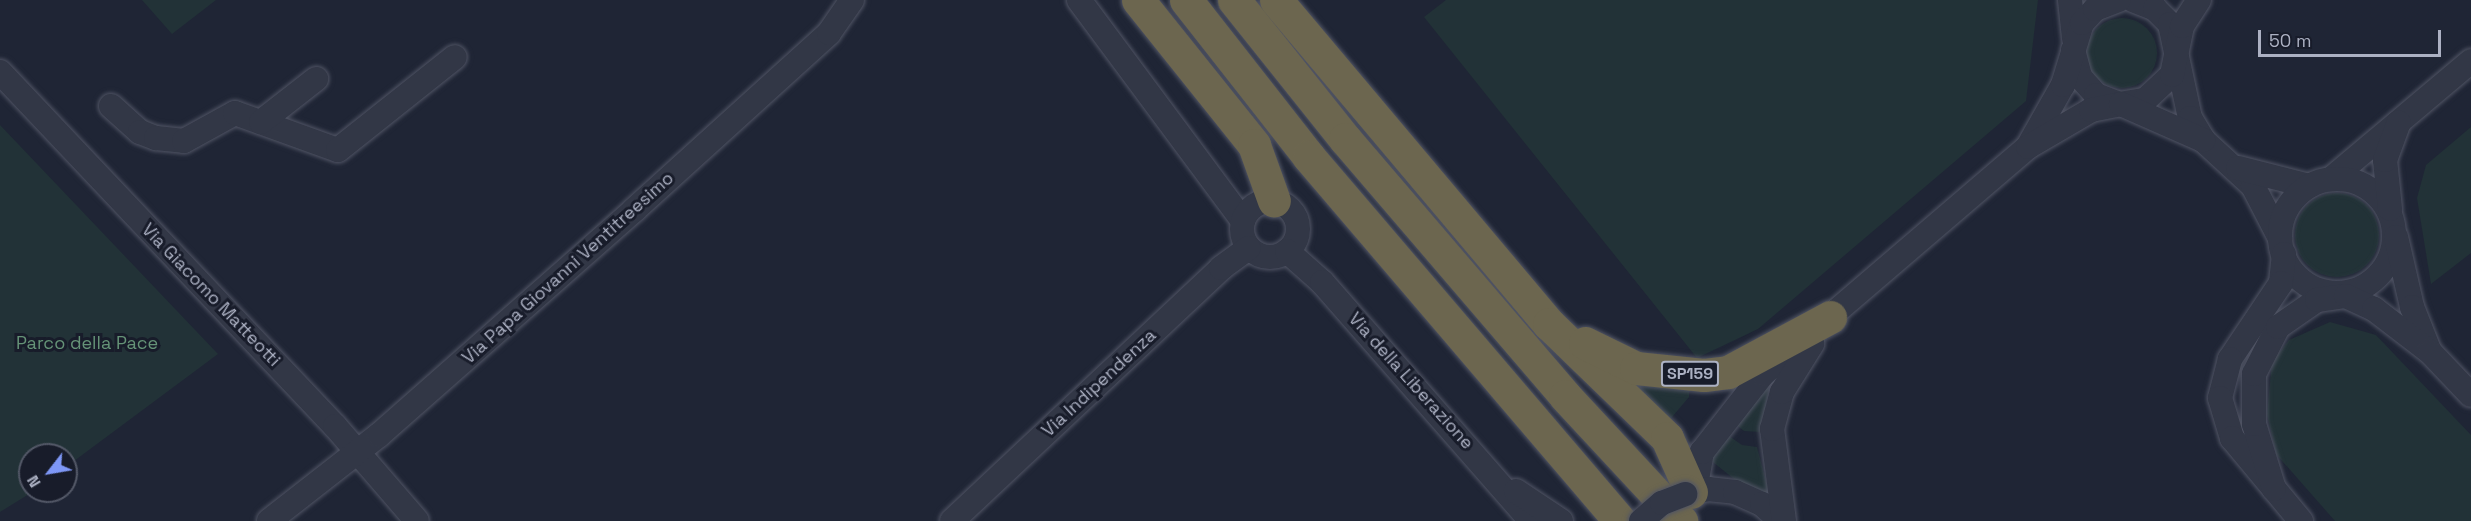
<!DOCTYPE html>
<html>
<head>
<meta charset="utf-8">
<style>
	body { margin:0 }
	#map { position:relative; width:2471px; height:521px; overflow:hidden; background:#1f2535; font-family:"Space Grotesk",sans-serif }
	div>[style] { position:absolute }
	.green>* { inset:0; background:#223237 }
	.round { border-radius:50% }
	.roads { filter:drop-shadow(0 0 2px #505464) drop-shadow(0 0 2px #505464) }
	.minor>* { height:24px; margin:-12px; padding:0 12px; transform-origin:12px; border-radius:12px; background:#323746 }
	.minor>.ring { margin:-12px; padding:0; box-sizing:content-box; background:none; border:24px solid #323746; border-radius:50% }
	.highway>* { height:33px; margin:-16.5px; padding:0 16.5px; transform-origin:16.5px; border-radius:16.5px; background:#6c664f }
	.bridges { filter:drop-shadow(0 0 2px #505464) drop-shadow(0 0 2px #505464) }
	.minor-bridge>* { height:24px; margin:-12px; padding:0 12px; transform-origin:12px; border-radius:12px; background:#323746 }
	span { translate:-50% -50%; white-space:nowrap; text-align:center; line-height:1.15; -webkit-text-stroke:6px #181c2a; paint-order:stroke }
	.shield-label span { padding:2px 4px; background:#181c2a; border:2px solid; border-radius:4px; -webkit-text-stroke-width:0 }
	.shield-label { font-size:16px; color:#acb1c3; font-weight:700 }
	.street-label { font-size:18px; color:#acb1c3 }
	.park-label { font-size:18px; color:#659377 }
	.north { position:absolute; left:18px; top:443px; width:60px; height:60px; box-sizing:border-box; background:#181c2a; border:2px solid #535867; border-radius:50%; rotate:239deg; font-size:16px; font-weight:700; line-height:24px; text-align:center; color:#acb1c3 }
	.north::after { content:''; display:block; margin:auto; width:21px; height:27px; background:#7e97f6; clip-path:polygon(50% 0,100% 100%,50% 72%,0 100%) }
	.scale { position:absolute; left:2258px; top:30px; width:183px; height:27px; box-sizing:border-box; border:3px solid #acb1c3; border-top:0; padding-left:8px; font-size:18px; line-height:21px; white-space:nowrap; color:#acb1c3; -webkit-text-stroke:4px #181c2a; paint-order:stroke }
</style>
</head>
<body>
<div id="map">
	<div class="green">
		<div style="clip-path:polygon(142px 0,216px 0,172px 34px)"></div>
		<div style="clip-path:polygon(1446px 0,2038px 0,2026px 101px,1758px 329px,1697px 358px,1424px 17px)"></div>
		<div class="round" style="left:2087px;top:18px;width:70px;height:70px"></div>
		<div style="clip-path:polygon(0 125px,218px 354px,66px 467px,66px 455px,30px 455px,30px 491px,34px 491px,0 512px)"></div>
		<div style="clip-path:polygon(2471px 127px,2471px 253px,2431px 284px,2417px 198px,2426px 165px)"></div>
		<div class="round" style="left:2295px;top:193px;width:84px;height:84px"></div>
		<div style="clip-path:polygon(2330px 322px,2376px 335px,2471px 435px,2471px 521px,2335px 521px,2276px 454px,2267px 414px,2272px 362px,2289px 340px)"></div>
		<div style="clip-path:polygon(1630px 380px,1689px 390px,1689px 397px,1667px 423px)"></div>
		<div style="clip-path:polygon(1765px 386px,1769px 389px,1760px 432px,1744px 431px,1734px 423px)"></div>
		<div style="clip-path:polygon(1726px 434px,1742px 445px,1757px 447px,1770px 496px,1734px 479px,1708px 458px)"></div>
	</div>
	<div class="roads">
		<div class="minor">
			<div style="left:1079px;top:0;width:275px;rotate:53.4deg"></div>
			<div style="left:2070px;top:0;width:39px;rotate:84deg"></div>
			<div style="left:2133px;top:0;width:24px;rotate:22deg"></div>
			<div style="left:2155px;top:9px;width:21px;rotate:45deg"></div>
			<div style="left:2170px;top:24px;width:96px;rotate:78deg"></div>
			<div style="left:2190px;top:118px;width:26px;rotate:59deg"></div>
			<div style="left:2203px;top:140px;width:68px;rotate:42.6deg"></div>
			<div style="left:2253px;top:186px;width:59px;rotate:62.6deg"></div>
			<div style="left:2073px;top:50px;width:28px;rotate:75deg"></div>
			<div style="left:2080px;top:77px;width:24px;rotate:48deg"></div>
			<div style="left:2096px;top:95px;width:25px;rotate:21deg"></div>
			<div style="left:2119px;top:104px;width:26px;rotate:-9deg"></div>
			<div style="left:2145px;top:100px;width:37px;rotate:-43deg"></div>
			<div style="left:2172px;top:75px;width:50px;rotate:-78.5deg"></div>
			<div style="left:2182px;top:26px;width:31px;rotate:-57deg"></div>
			<div style="left:0;top:72px;width:487px;rotate:46.6deg"></div>
			<div style="left:335px;top:426px;width:125px;rotate:49.2deg"></div>
			<div style="left:111px;top:106px;width:39px;rotate:42deg"></div>
			<div style="left:140px;top:132px;width:17px;rotate:21deg"></div>
			<div style="left:156px;top:138px;width:28px;rotate:6deg"></div>
			<div style="left:184px;top:141px;width:58px;rotate:-28.8deg"></div>
			<div style="left:235px;top:113px;width:109px;rotate:19.8deg"></div>
			<div style="left:338px;top:150px;width:149px;rotate:-38.5deg"></div>
			<div style="left:261px;top:122px;width:70px;rotate:-38deg"></div>
			<div style="left:2029px;top:145px;width:69px;rotate:-60.5deg"></div>
			<div style="left:2063px;top:85px;width:65px;rotate:-73deg"></div>
			<div style="left:2082px;top:23px;width:19px;rotate:-47deg"></div>
			<div style="left:2095px;top:9px;width:25px;rotate:-21deg"></div>
			<div style="left:2238px;top:168px;width:73px;rotate:14.2deg"></div>
			<div style="left:2331px;top:179px;width:183px;rotate:-40.1deg"></div>
			<div class="ring" style="left:2280px;top:179px;width:90px;height:90px"></div>
			<div class="ring" style="left:1242px;top:201px;width:32px;height:32px"></div>
			<div style="left:2390px;top:209px;width:49px;rotate:-95.8deg"></div>
			<div style="left:2385px;top:160px;width:40px;rotate:-69.8deg"></div>
			<div style="left:2396px;top:237px;width:72px;rotate:77.1deg"></div>
			<div style="left:2412px;top:307px;width:46px;rotate:68.4deg"></div>
			<div style="left:1287px;top:251px;width:47px;rotate:41.5deg"></div>
			<div style="left:1322px;top:282px;width:317px;rotate:48.8deg"></div>
			<div style="left:2284px;top:254px;width:29px;rotate:96deg"></div>
			<div style="left:2281px;top:283px;width:92px;rotate:123.9deg"></div>
			<div style="left:2230px;top:359px;width:40px;rotate:104.4deg"></div>
			<div style="left:2220px;top:398px;width:42px;rotate:73.3deg"></div>
			<div style="left:2232px;top:438px;width:108px;rotate:50.3deg"></div>
			<div style="left:2274px;top:489px;width:68px;rotate:-107.1deg"></div>
			<div style="left:2254px;top:424px;width:50px;rotate:-90deg"></div>
			<div style="left:2254px;top:374px;width:53px;rotate:-62.9deg"></div>
			<div style="left:2278px;top:327px;width:47px;rotate:-34.7deg"></div>
			<div style="left:2317px;top:300px;width:29px;rotate:-8deg"></div>
			<div style="left:2346px;top:296px;width:31px;rotate:25deg"></div>
			<div style="left:2374px;top:309px;width:71px;rotate:37.5deg"></div>
			<div style="left:2430px;top:352px;width:59px;rotate:46.4deg"></div>
			<div style="left:1516px;top:491px;width:54px;rotate:33.7deg"></div>
			<div style="left:1695px;top:491px;width:40px;rotate:-80deg"></div>
			<div style="left:1702px;top:452px;width:99px;rotate:-52deg"></div>
			<div style="left:1763px;top:374px;width:349px;rotate:-40.6deg"></div>
			<div style="left:2028px;top:147px;width:73px;rotate:-30.4deg"></div>
			<div style="left:2091px;top:110px;width:31px;rotate:-11deg"></div>
			<div style="left:2121px;top:104px;width:90px;rotate:23.7deg"></div>
			<div style="left:1685px;top:494px;width:24px;rotate:-12deg"></div>
			<div style="left:1708px;top:489px;width:27px;rotate:6deg"></div>
			<div style="left:1735px;top:492px;width:30px;rotate:24deg"></div>
			<div style="left:1762px;top:504px;width:25px;rotate:42deg"></div>
			<div style="left:269px;top:521px;width:140px;rotate:-38deg"></div>
			<div style="left:379px;top:435px;width:340px;rotate:-41.4deg"></div>
			<div style="left:634px;top:210px;width:263px;rotate:-42.2deg"></div>
			<div style="left:829px;top:33px;width:40px;rotate:-55.1deg"></div>
			<div style="left:952px;top:521px;width:369px;rotate:-43.2deg"></div>
			<div style="left:1221px;top:268px;width:34px;rotate:-36deg"></div>
			<div style="left:1784px;top:521px;width:93px;rotate:-97.4deg"></div>
			<div style="left:1772px;top:429px;width:38px;rotate:-75deg"></div>
			<div style="left:1782px;top:392px;width:57px;rotate:-58deg"></div>
		</div>
		<div class="highway">
			<div style="left:1138px;top:0;width:186px;rotate:51.3deg"></div>
			<div style="left:1254px;top:145px;width:59px;rotate:70.3deg"></div>
			<div style="left:1186px;top:0;width:199px;rotate:51.9deg"></div>
			<div style="left:1309px;top:157px;width:479px;rotate:49.5deg"></div>
			<div style="left:1234px;top:0;width:178px;rotate:51.4deg"></div>
			<div style="left:1345px;top:139px;width:338px;rotate:49.4deg"></div>
			<div style="left:1565px;top:396px;width:171px;rotate:47.1deg"></div>
			<div style="left:1276px;top:0;width:424px;rotate:49.9deg"></div>
			<div style="left:1549px;top:324px;width:164px;rotate:44deg"></div>
			<div style="left:1667px;top:438px;width:59px;rotate:66deg"></div>
			<div style="left:1585px;top:343px;width:57px;rotate:26.1deg"></div>
			<div style="left:1636px;top:368px;width:68px;rotate:5.9deg"></div>
			<div style="left:1704px;top:375px;width:24px;rotate:-7deg"></div>
			<div style="left:1728px;top:372px;width:116px;rotate:-28.3deg"></div>
		</div>
	</div>
	<div class="bridges">
		<div class="minor-bridge">
			<div style="left:1641px;top:521px;width:28px;rotate:-41deg"></div>
			<div style="left:1662px;top:503px;width:25px;rotate:-21deg"></div>
		</div>
	</div>
	<div class="shield-label">
		<span style="left:1690px;top:374px">SP159</span>
	</div>
	<div class="street-label">
		<span style="left:568px;top:268px;rotate:-42deg">Via Papa Giovanni Ventitreesimo</span>
		<span style="left:211px;top:295px;rotate:46deg">Via Giacomo Matteotti</span>
		<span style="left:1411px;top:381px;rotate:48deg">Via della Liberazione</span>
		<span style="left:1099px;top:383px;rotate:-43deg">Via Indipendenza</span>
	</div>
	<div class="park-label">
		<span style="left:87px;top:343px">Parco della Pace</span>
	</div>
	<div class="north">N</div>
	<div class="scale">50 m</div>
</div>
</body>
</html>
